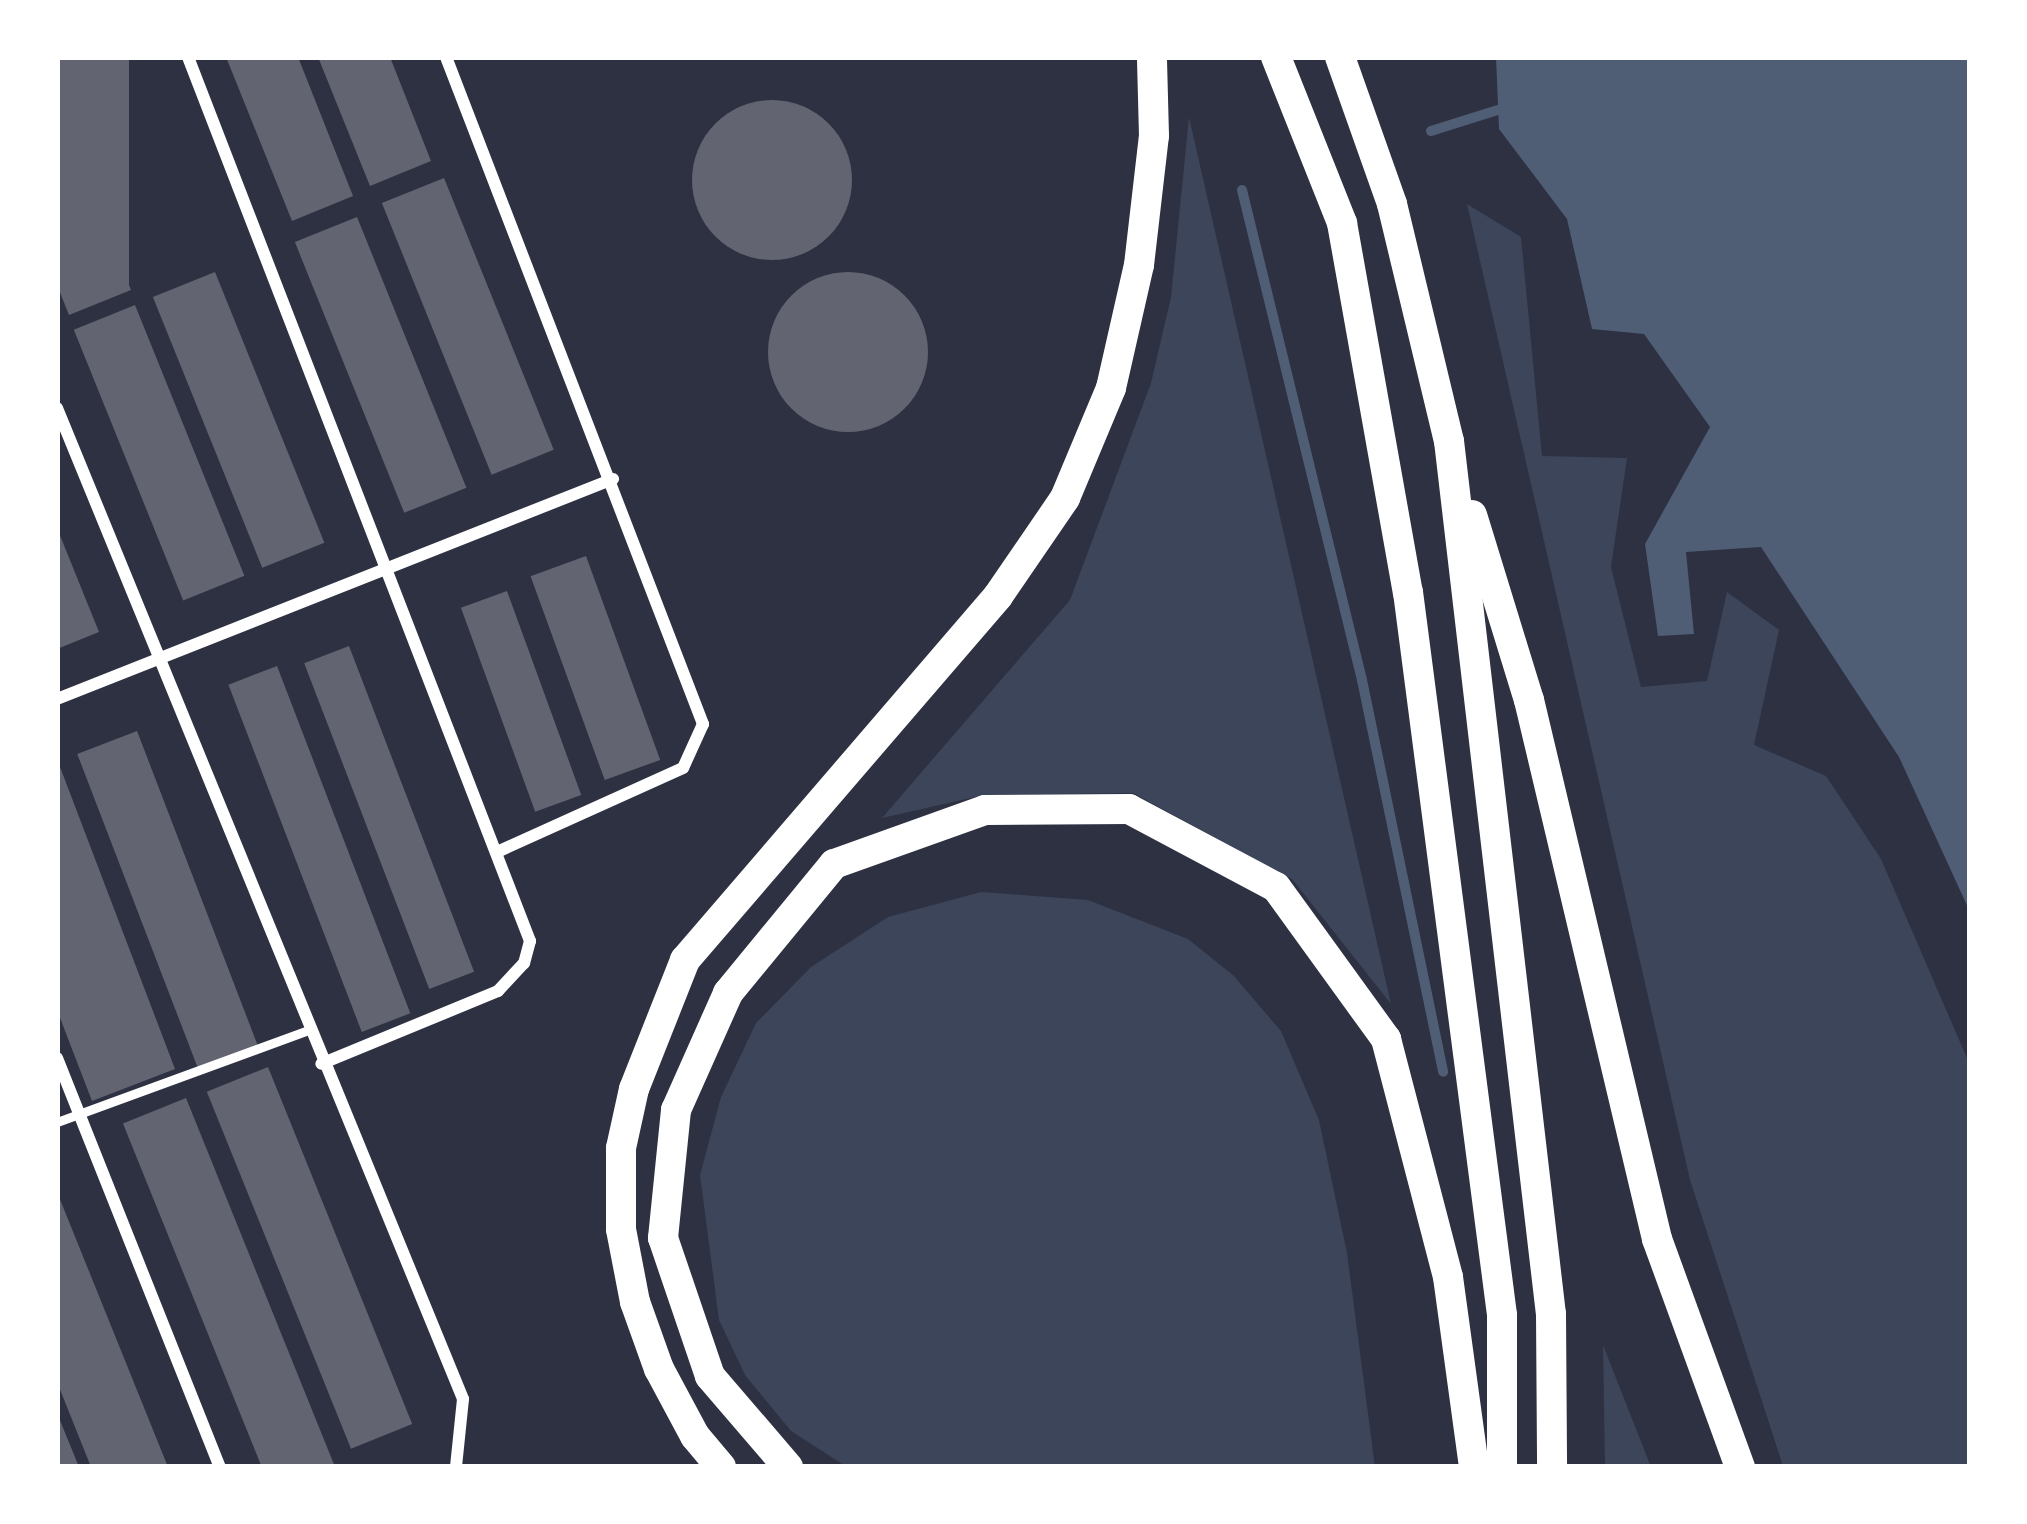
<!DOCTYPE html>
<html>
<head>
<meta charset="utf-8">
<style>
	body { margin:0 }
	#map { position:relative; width:2027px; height:1524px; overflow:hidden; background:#2d3142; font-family:Arial,sans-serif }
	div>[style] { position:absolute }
	.green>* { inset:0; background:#3c4559 }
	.water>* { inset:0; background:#4f5d75 }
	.stream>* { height:10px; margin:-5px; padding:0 5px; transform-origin:5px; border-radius:5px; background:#4f5d75 }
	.building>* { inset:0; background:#626471; transform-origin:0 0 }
	.round { border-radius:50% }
	.service>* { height:9px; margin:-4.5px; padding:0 4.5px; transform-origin:4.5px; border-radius:4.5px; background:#fff }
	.minor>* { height:12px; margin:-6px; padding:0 6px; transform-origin:6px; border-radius:6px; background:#fff }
	.motorway>* { height:30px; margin:-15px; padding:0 15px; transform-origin:15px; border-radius:15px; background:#fff }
	span { translate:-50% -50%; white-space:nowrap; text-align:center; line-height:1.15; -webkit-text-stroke:10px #fff; paint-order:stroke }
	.frame { position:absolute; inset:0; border:60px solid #fff; pointer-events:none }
</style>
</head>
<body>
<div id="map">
	<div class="green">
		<div style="clip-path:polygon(1189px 117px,1391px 1004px,1292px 879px,1133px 793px,984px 795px,882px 818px,1070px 600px,1151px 383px,1171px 297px)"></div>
		<div style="clip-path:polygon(1467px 204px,1521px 237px,1542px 456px,1627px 458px,1611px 567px,1641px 687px,1707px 681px,1727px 592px,1779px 630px,1754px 745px,1826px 776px,1881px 859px,1970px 1065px,1970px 1467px,1783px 1466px,1690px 1180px)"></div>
		<div style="clip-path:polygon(981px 892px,1088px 900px,1188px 939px,1234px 976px,1281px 1031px,1319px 1120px,1347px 1253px,1375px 1467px,847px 1467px,791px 1431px,745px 1375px,719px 1320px,700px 1175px,721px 1097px,756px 1023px,811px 967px,888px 917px)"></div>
		<div style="clip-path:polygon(1603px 1345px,1651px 1467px,1605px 1467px)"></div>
	</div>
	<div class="water">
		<div style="clip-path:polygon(1496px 57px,1970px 57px,1970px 912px,1899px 757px,1761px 547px,1686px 552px,1694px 634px,1658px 636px,1645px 544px,1710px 427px,1644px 334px,1592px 329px,1567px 219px,1499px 129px)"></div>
	</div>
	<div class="stream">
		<div style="left:1431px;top:131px;width:70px;rotate:-17.4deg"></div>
		<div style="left:1242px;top:190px;width:504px;rotate:76.24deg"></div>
		<div style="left:1362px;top:680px;width:400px;rotate:78.3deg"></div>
	</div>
	<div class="building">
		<div style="left:57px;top:57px;width:72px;height:233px"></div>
		<div style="clip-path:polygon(226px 57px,298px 57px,353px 196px,292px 221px)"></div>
		<div style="clip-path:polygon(318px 57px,390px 57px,431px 161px,370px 186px)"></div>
		<div class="round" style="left:692px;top:100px;width:160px;height:160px"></div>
		<div style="clip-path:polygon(57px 106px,131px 290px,69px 315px,57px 285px)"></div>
		<div style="left:444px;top:178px;width:293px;height:67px;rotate:68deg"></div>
		<div style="left:357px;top:217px;width:292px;height:67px;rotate:68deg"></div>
		<div class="round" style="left:768px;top:272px;width:160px;height:160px"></div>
		<div style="left:215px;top:272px;width:292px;height:67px;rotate:68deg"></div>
		<div style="left:135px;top:305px;width:292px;height:66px;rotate:68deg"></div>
		<div style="clip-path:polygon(57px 528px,99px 632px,57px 649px)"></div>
		<div style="left:586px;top:556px;width:217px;height:59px;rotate:70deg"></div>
		<div style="left:507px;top:591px;width:217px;height:49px;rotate:70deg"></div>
		<div style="left:349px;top:646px;width:349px;height:48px;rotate:69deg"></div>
		<div style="left:277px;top:666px;width:372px;height:52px;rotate:69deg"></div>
		<div style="left:137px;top:731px;width:337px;height:64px;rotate:69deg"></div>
		<div style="clip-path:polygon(57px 759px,175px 1069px,92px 1101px,57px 1010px)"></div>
		<div style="left:268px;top:1067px;width:385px;height:66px;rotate:68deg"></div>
		<div style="left:186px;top:1098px;width:399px;height:68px;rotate:68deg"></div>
		<div style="clip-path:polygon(57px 1192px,168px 1467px,91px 1467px,57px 1382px)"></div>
		<div style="clip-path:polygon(57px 1413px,79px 1467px,57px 1467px)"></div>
	</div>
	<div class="service">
		<div style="left:57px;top:1122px;width:267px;rotate:-20.1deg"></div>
	</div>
	<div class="minor">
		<div style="left:188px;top:57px;width:948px;rotate:68.85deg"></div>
		<div style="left:530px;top:941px;width:23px;rotate:105deg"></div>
		<div style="left:524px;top:963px;width:38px;rotate:133deg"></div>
		<div style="left:498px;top:991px;width:191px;rotate:157.6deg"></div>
		<div style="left:446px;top:57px;width:715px;rotate:68.93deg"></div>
		<div style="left:703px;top:724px;width:48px;rotate:114.4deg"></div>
		<div style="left:683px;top:768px;width:204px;rotate:155.7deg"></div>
		<div style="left:57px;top:408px;width:1071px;rotate:67.72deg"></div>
		<div style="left:463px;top:1399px;width:68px;rotate:95.9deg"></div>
		<div style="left:57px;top:699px;width:598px;rotate:-21.59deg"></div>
		<div style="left:57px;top:1058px;width:440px;rotate:68.3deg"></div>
	</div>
	<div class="motorway">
		<div style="left:1276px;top:57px;width:179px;rotate:68.3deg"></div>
		<div style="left:1342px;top:223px;width:375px;rotate:79.9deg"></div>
		<div style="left:1408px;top:592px;width:729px;rotate:82.59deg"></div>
		<div style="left:1502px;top:1315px;width:152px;rotate:90deg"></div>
		<div style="left:1340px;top:57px;width:156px;rotate:70.5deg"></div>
		<div style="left:1392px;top:204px;width:244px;rotate:76.5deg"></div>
		<div style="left:1449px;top:441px;width:879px;rotate:83.34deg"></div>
		<div style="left:1551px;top:1314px;width:153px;rotate:89.6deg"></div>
		<div style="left:1472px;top:515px;width:194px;rotate:72.9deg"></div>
		<div style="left:1529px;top:700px;width:554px;rotate:76.64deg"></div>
		<div style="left:1657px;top:1239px;width:243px;rotate:70deg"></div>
		<div style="left:721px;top:1467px;width:40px;rotate:-130deg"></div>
		<div style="left:695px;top:1436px;width:76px;rotate:-118.2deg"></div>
		<div style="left:659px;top:1369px;width:71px;rotate:-109.7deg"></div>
		<div style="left:635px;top:1302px;width:74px;rotate:-100.9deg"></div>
		<div style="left:621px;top:1229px;width:81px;rotate:-90deg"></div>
		<div style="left:621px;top:1148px;width:60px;rotate:-77.6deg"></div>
		<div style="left:634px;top:1089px;width:139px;rotate:-68.4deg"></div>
		<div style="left:685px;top:960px;width:480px;rotate:-49.3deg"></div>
		<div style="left:998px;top:596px;width:119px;rotate:-55.6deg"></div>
		<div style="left:1065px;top:498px;width:119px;rotate:-67.3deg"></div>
		<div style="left:1111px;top:388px;width:126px;rotate:-77.2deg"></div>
		<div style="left:1139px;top:265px;width:130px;rotate:-83.4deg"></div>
		<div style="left:1154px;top:136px;width:79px;rotate:-91.5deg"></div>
		<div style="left:788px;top:1467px;width:120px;rotate:-130.6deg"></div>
		<div style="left:710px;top:1376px;width:146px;rotate:-108.8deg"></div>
		<div style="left:663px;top:1238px;width:129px;rotate:-84.2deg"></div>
		<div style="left:676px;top:1110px;width:128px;rotate:-66deg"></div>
		<div style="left:728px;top:993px;width:167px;rotate:-50.6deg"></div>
		<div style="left:834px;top:864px;width:160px;rotate:-19.7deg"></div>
		<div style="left:985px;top:810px;width:144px;rotate:-0.4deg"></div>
		<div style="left:1129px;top:809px;width:166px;rotate:28deg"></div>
		<div style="left:1276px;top:887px;width:188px;rotate:54.1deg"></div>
		<div style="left:1386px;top:1039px;width:246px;rotate:75.4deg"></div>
		<div style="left:1448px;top:1277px;width:192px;rotate:82.2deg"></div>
	</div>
	<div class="frame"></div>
</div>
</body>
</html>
